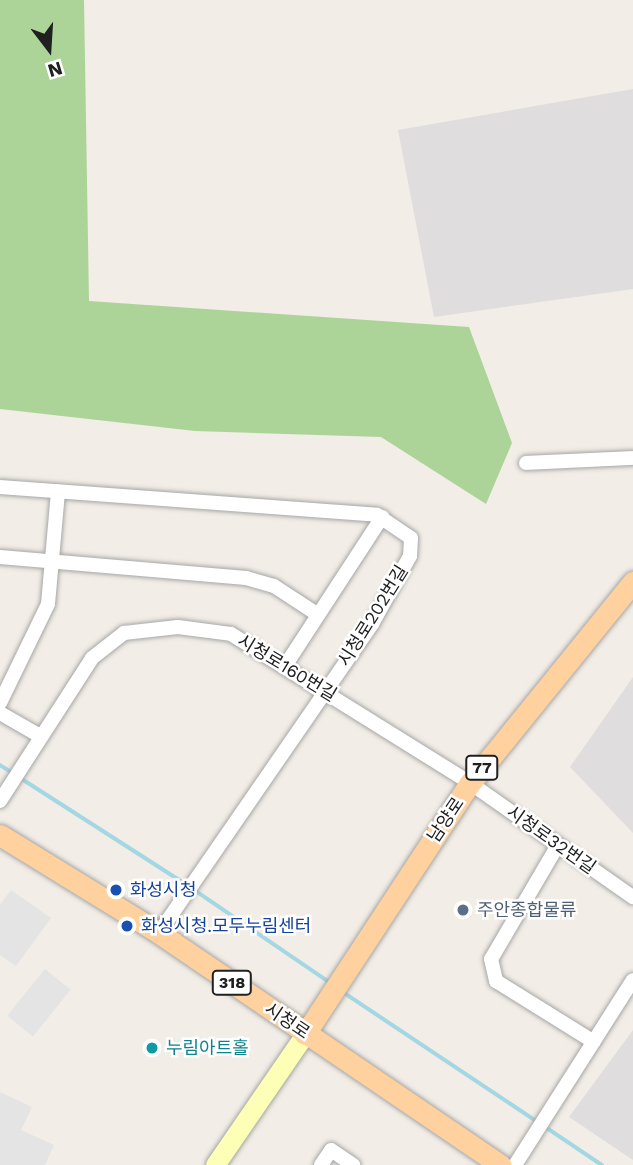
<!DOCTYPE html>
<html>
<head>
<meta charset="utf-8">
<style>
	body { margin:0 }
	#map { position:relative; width:633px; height:1165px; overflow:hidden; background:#f2ede6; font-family:"Work Sans","Noto Sans KR",sans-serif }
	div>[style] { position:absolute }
	.residential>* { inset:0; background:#dfdddd }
	.forest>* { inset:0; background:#acd498 }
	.parking>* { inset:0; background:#e4e4e4; transform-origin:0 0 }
	.stream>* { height:3.5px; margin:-1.75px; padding:0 1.75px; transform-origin:1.75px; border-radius:1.75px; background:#a3d7e3 }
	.roads { filter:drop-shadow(0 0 2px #a7a7a7) drop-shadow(0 0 2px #a7a7a7) }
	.minor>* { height:14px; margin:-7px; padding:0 7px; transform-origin:7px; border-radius:7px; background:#fff }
	.secondary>* { height:19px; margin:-9.5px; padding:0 9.5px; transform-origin:9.5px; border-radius:9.5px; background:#feffb7 }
	.primary>* { height:21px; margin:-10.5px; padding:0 10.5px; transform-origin:10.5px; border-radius:10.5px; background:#ffd19e }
	.dots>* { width:19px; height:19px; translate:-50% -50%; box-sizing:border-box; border:4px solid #fff; border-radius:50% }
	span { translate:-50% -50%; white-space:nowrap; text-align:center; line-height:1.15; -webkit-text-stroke:5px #fff; paint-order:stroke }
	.shield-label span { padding:2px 5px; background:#fff; border:2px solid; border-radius:5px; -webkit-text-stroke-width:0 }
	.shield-label { font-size:16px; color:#202020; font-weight:700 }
	.street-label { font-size:18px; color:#202020 }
	.transit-label { font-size:18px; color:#164399 }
	.left { translate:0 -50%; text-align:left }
	.service-label { font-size:18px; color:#4e5e75 }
	.culture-label { font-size:18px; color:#0d838f }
	.north { position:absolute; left:14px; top:14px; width:70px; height:70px; -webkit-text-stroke:5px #fff; paint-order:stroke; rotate:163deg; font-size:19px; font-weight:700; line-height:28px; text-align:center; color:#202020 }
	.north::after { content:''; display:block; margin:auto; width:24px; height:32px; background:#202020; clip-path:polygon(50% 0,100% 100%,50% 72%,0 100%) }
</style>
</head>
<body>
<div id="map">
	<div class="residential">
		<div style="clip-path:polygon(633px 89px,633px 289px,434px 317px,398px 130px)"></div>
		<div style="clip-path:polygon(633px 677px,633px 833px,570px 767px)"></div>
		<div style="clip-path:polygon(633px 1030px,633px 1160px,569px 1117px)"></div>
	</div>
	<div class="forest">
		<div style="clip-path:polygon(0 0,84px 0,89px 301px,469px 327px,512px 443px,486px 504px,381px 437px,195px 431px,0 409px)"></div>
	</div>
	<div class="parking">
		<div style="clip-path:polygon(11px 890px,51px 918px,16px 966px,0 955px,0 905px)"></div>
		<div style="left:45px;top:969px;width:33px;height:60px;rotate:39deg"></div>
		<div style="clip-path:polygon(0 1092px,32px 1107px,21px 1130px,54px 1145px,45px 1165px,0 1165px)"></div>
	</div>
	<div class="stream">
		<div style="left:0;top:765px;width:15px;rotate:32deg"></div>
		<div style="left:19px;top:777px;width:200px;rotate:32.7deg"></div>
		<div style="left:193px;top:889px;width:167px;rotate:34.3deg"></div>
		<div style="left:343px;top:992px;width:234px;rotate:33.7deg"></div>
		<div style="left:544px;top:1126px;width:70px;rotate:33.9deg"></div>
	</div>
	<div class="roads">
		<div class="minor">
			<div style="left:526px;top:463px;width:107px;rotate:-2.7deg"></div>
			<div style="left:0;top:487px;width:378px;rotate:4.2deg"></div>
			<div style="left:377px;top:515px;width:41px;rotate:34.1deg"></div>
			<div style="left:411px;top:538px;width:18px;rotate:93deg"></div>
			<div style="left:410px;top:556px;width:78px;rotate:119.2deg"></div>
			<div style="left:372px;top:624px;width:375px;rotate:124.6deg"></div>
			<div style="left:0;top:557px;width:247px;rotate:4.9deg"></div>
			<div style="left:246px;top:578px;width:29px;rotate:16deg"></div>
			<div style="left:274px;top:586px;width:51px;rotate:33.1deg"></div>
			<div style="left:285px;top:666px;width:178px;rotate:-56.9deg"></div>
			<div style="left:0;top:703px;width:110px;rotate:-64.1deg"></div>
			<div style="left:48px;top:604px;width:113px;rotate:-84.9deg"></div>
			<div style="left:0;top:713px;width:46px;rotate:29.9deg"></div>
			<div style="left:0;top:801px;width:170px;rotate:-57.2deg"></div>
			<div style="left:92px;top:658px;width:41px;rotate:-38deg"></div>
			<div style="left:124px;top:633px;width:54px;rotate:-6.3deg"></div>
			<div style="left:178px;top:627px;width:53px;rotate:7.5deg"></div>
			<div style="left:231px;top:634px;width:282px;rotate:31.9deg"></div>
			<div style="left:470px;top:783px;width:199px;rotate:35deg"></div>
			<div style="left:558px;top:845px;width:132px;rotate:120.4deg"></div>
			<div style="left:491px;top:959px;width:23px;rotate:77deg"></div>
			<div style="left:496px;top:981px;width:115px;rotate:31.9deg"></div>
			<div style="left:321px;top:1165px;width:18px;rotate:-56deg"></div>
			<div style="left:331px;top:1150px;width:27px;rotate:34deg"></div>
			<div style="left:515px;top:1165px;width:219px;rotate:-57.5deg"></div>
		</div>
		<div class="secondary">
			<div style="left:215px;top:1165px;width:159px;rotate:-55.5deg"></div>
		</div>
		<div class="primary">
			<div style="left:0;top:835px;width:187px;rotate:31.6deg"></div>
			<div style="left:159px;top:933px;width:413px;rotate:34.2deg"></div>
			<div style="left:305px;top:1034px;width:300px;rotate:-56.7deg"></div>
			<div style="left:470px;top:783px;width:259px;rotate:-51deg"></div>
		</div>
	</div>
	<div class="dots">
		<div style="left:116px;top:890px;background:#1a4fb4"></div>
		<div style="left:463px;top:910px;background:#5c6f8a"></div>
		<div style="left:127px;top:926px;background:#1a4fb4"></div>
		<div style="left:152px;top:1048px;background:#0f9aa8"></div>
	</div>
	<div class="shield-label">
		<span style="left:482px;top:768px">77</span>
		<span style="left:232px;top:983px">318</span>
	</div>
	<div class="street-label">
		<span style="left:373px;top:616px;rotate:-58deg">시청로202번길</span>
		<span style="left:287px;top:668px;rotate:31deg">시청로160번길</span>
		<span style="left:446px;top:820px;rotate:-56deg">남양로</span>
		<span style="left:551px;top:840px;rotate:35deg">시청로32번길</span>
		<span style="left:287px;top:1021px;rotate:34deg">시청로</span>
	</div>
	<div class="transit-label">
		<span class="left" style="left:130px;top:890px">화성시청</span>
		<span class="left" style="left:141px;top:926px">화성시청.모두누림센터</span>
	</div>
	<div class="service-label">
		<span class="left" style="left:477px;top:910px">주안종합물류</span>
	</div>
	<div class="culture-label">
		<span class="left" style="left:166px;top:1048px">누림아트홀</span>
	</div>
	<div class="north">N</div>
</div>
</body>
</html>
